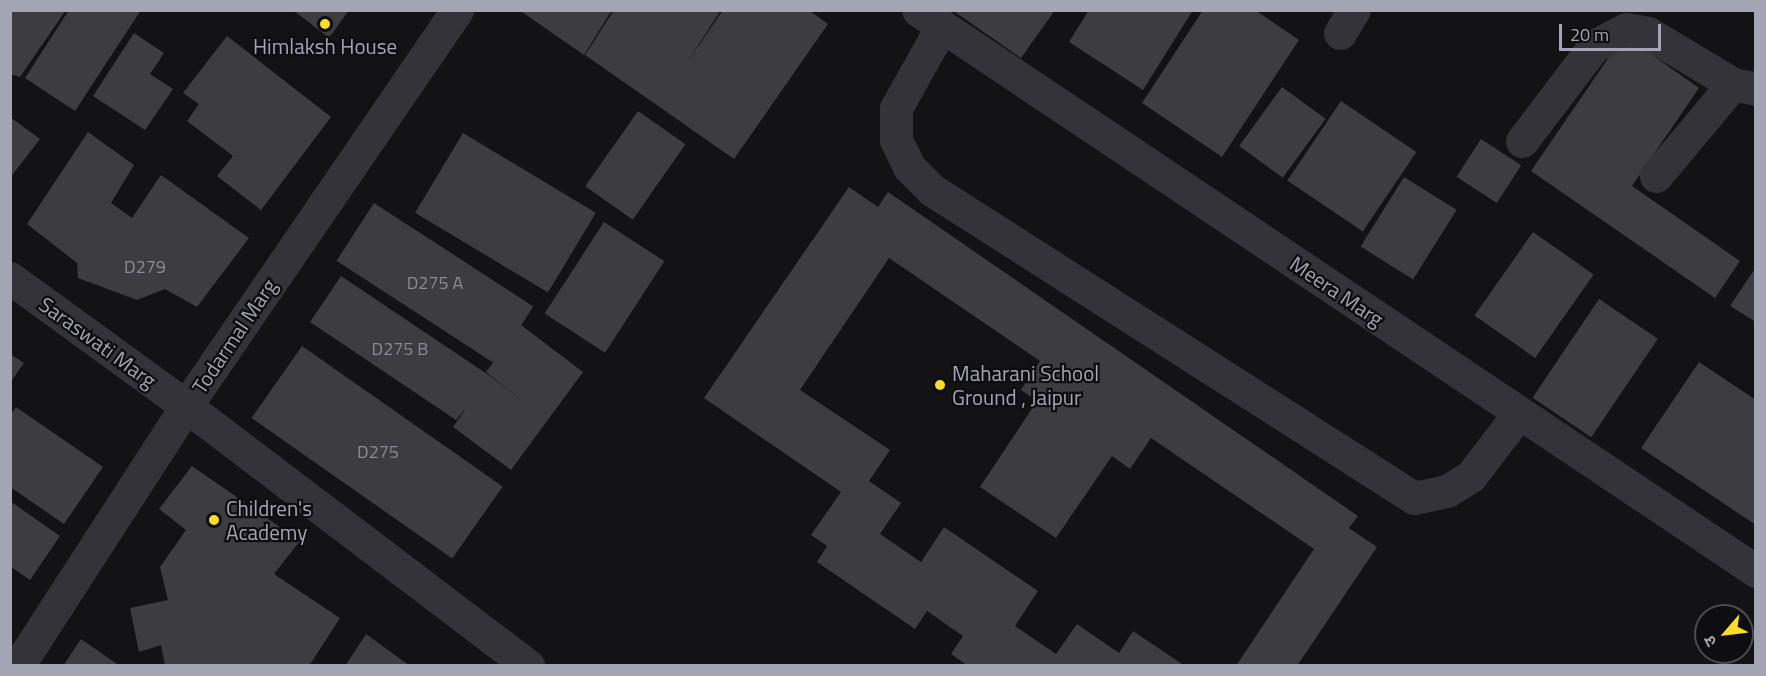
<!DOCTYPE html>
<html>
<head>
<meta charset="utf-8">
<style>
	body { margin:0 }
	#map { position:relative; width:1766px; height:676px; overflow:hidden; background:#131214; font-family:"Titillium Web","Noto Sans Devanagari",sans-serif }
	div>[style] { position:absolute }
	.building>* { inset:0; background:#3c3c41; transform-origin:0 0 }
	.minor>* { height:33px; margin:-16.5px; padding:0 16.5px; transform-origin:16.5px; border-radius:16.5px; background:#333339 }
	.dots>* { width:16px; height:16px; translate:-50% -50%; box-sizing:border-box; border:3px solid #0e0d0f; border-radius:50% }
	span { translate:-50% -50%; white-space:nowrap; text-align:center; line-height:1.15; -webkit-text-stroke:4.5px #0e0d0f; paint-order:stroke }
	.number-label { font-size:18px; color:#898b98 }
	.number-label span { -webkit-text-stroke-width:0 }
	.poi-label { font-size:21px; color:#a3a5b5 }
	.left { translate:0 -50%; text-align:left }
	.street-label { font-size:21px; color:#a3a5b5 }
	.frame { position:absolute; inset:0; border:12px solid #a3a5b5; pointer-events:none }
	.north { position:absolute; left:1694px; top:604px; width:60px; height:60px; box-sizing:border-box; background:#0e0d0f; border:2px solid #4a4a51; border-radius:50%; rotate:242deg; font-size:16px; font-weight:700; line-height:24px; text-align:center; color:#a3a5b5 }
	.north::after { content:''; display:block; margin:auto; width:21px; height:27px; background:#fbde23; clip-path:polygon(50% 0,100% 100%,50% 72%,0 100%) }
	.scale { position:absolute; left:1559px; top:24px; width:102px; height:27px; box-sizing:border-box; border:3px solid #a3a5b5; border-top:0; padding-left:8px; font-size:18px; line-height:21px; white-space:nowrap; color:#a3a5b5; -webkit-text-stroke:4px #0e0d0f; paint-order:stroke }
</style>
</head>
<body>
<div id="map">
	<div class="building">
		<div style="clip-path:polygon(10px 10px,66px 10px,20px 77px,10px 74px)"></div>
		<div style="clip-path:polygon(69px 10px,141px 10px,75px 111px,25px 78px)"></div>
		<div style="clip-path:polygon(293px 10px,349px 10px,329px 38px)"></div>
		<div style="clip-path:polygon(519px 10px,612px 10px,584px 55px)"></div>
		<div style="clip-path:polygon(614px 10px,721px 10px,686px 64px,723px 10px,809px 10px,828px 24px,734px 159px,585px 55px)"></div>
		<div style="clip-path:polygon(952px 10px,1050px 10px,1053px 13px,1021px 58px)"></div>
		<div style="clip-path:polygon(1089px 10px,1193px 10px,1143px 90px,1069px 42px)"></div>
		<div style="clip-path:polygon(1203px 10px,1255px 10px,1299px 40px,1222px 157px,1142px 103px)"></div>
		<div style="clip-path:polygon(134px 33px,164px 53px,150px 74px,173px 89px,145px 130px,93px 96px)"></div>
		<div style="clip-path:polygon(1624px 35px,1699px 88px,1632px 186px,1740px 261px,1715px 298px,1531px 171px)"></div>
		<div style="clip-path:polygon(227px 36px,331px 117px,261px 210px,217px 176px,233px 156px,187px 121px,199px 104px,183px 93px)"></div>
		<div style="left:1282px;top:87px;width:54px;height:73px;rotate:36deg"></div>
		<div style="left:1341px;top:101px;width:91px;height:96px;rotate:34deg"></div>
		<div style="left:638px;top:111px;width:58px;height:92px;rotate:35deg"></div>
		<div style="clip-path:polygon(10px 117px,40px 139px,10px 178px)"></div>
		<div style="clip-path:polygon(88px 132px,134px 165px,111px 203px,132px 218px,161px 175px,249px 238px,197px 307px,165px 289px,137px 300px,78px 278px,77px 263px,27px 224px)"></div>
		<div style="left:463px;top:133px;width:155px;height:93px;rotate:31deg"></div>
		<div style="left:1481px;top:139px;width:48px;height:45px;rotate:33deg"></div>
		<div style="left:1404px;top:177px;width:62px;height:82px;rotate:32deg"></div>
		<div style="clip-path:polygon(849px 187px,878px 207px,888px 192px,1358px 516px,1349px 528px,1377px 547px,1297px 666px,1236px 666px,1314px 549px,1151px 438px,1130px 469px,1112px 456px,1056px 538px,980px 487px,1037px 401px,1021px 390px,1040px 361px,889px 258px,800px 390px,890px 450px,869px 481px,901px 503px,880px 534px,921px 562px,944px 527px,1038px 591px,1015px 626px,1056px 654px,1077px 624px,1119px 653px,1133px 631px,1185px 666px,968px 666px,951px 654px,963px 636px,927px 611px,915px 629px,817px 562px,827px 546px,811px 535px,841px 492px,704px 398px)"></div>
		<div style="left:374px;top:203px;width:190px;height:69px;rotate:33deg"></div>
		<div style="left:604px;top:222px;width:72px;height:109px;rotate:33deg"></div>
		<div style="left:1533px;top:232px;width:74px;height:102px;rotate:35deg"></div>
		<div style="clip-path:polygon(1756px 267px,1756px 322px,1730px 306px)"></div>
		<div style="clip-path:polygon(341px 276px,490px 376px,524px 402px,486px 372px,521px 325px,583px 372px,511px 470px,453px 427px,466px 408px,456px 420px,310px 322px)"></div>
		<div style="left:1599px;top:299px;width:71px;height:119px;rotate:34deg"></div>
		<div style="left:302px;top:346px;width:245px;height:88px;rotate:35deg"></div>
		<div style="clip-path:polygon(10px 354px,24px 363px,10px 383px)"></div>
		<div style="clip-path:polygon(1699px 362px,1756px 400px,1756px 525px,1641px 448px)"></div>
		<div style="clip-path:polygon(16px 407px,103px 467px,64px 524px,10px 487px,10px 415px)"></div>
		<div style="clip-path:polygon(192px 466px,300px 541px,274px 574px,340px 618px,309px 666px,165px 666px,161px 645px,139px 652px,130px 608px,168px 600px,160px 567px,186px 530px,159px 509px)"></div>
		<div style="clip-path:polygon(10px 501px,60px 536px,30px 580px,10px 566px)"></div>
		<div style="clip-path:polygon(366px 634px,410px 666px,345px 666px)"></div>
		<div style="clip-path:polygon(81px 639px,120px 666px,63px 666px)"></div>
	</div>
	<div class="minor">
		<div style="left:918px;top:10px;width:1008px;rotate:33.8deg"></div>
		<div style="left:942px;top:26px;width:94px;rotate:119.3deg"></div>
		<div style="left:896px;top:108px;width:32px;rotate:90deg"></div>
		<div style="left:896px;top:140px;width:30px;rotate:64deg"></div>
		<div style="left:909px;top:167px;width:33px;rotate:45deg"></div>
		<div style="left:932px;top:190px;width:572px;rotate:32.58deg"></div>
		<div style="left:1414px;top:498px;width:34px;rotate:-12deg"></div>
		<div style="left:1447px;top:491px;width:28px;rotate:-32deg"></div>
		<div style="left:1471px;top:476px;width:79px;rotate:-52.7deg"></div>
		<div style="left:1340px;top:33px;width:27px;rotate:-59deg"></div>
		<div style="left:1522px;top:141px;width:119px;rotate:-52.8deg"></div>
		<div style="left:1594px;top:46px;width:36px;rotate:-28deg"></div>
		<div style="left:1626px;top:29px;width:22px;rotate:10deg"></div>
		<div style="left:1648px;top:33px;width:99px;rotate:31deg"></div>
		<div style="left:1733px;top:84px;width:24px;rotate:12deg"></div>
		<div style="left:1656px;top:176px;width:120px;rotate:-50.1deg"></div>
		<div style="left:10px;top:278px;width:218px;rotate:36deg"></div>
		<div style="left:186px;top:406px;width:430px;rotate:37.2deg"></div>
		<div style="left:18px;top:666px;width:310px;rotate:-57.1deg"></div>
		<div style="left:186px;top:406px;width:480px;rotate:-55.6deg"></div>
	</div>
	<div class="dots">
		<div style="left:325px;top:24px;background:#fbde23"></div>
		<div style="left:940px;top:385px;background:#fbde23"></div>
		<div style="left:214px;top:520px;background:#fbde23"></div>
	</div>
	<div class="number-label">
		<span style="left:145px;top:267px">D279</span>
		<span style="left:435px;top:283px">D275 A</span>
		<span style="left:400px;top:349px">D275 B</span>
		<span style="left:378px;top:452px">D275</span>
	</div>
	<div class="poi-label">
		<span style="left:325px;top:46px">Himlaksh House</span>
		<span class="left" style="left:952px;top:385px">Maharani School<br>Ground , Jaipur</span>
		<span class="left" style="left:226px;top:520px">Children's<br>Academy</span>
	</div>
	<div class="street-label">
		<span style="left:1337px;top:291px;rotate:34deg">Meera Marg</span>
		<span style="left:234px;top:336px;rotate:-56deg">Todarmal Marg</span>
		<span style="left:98px;top:342px;rotate:36deg">Saraswati Marg</span>
	</div>
	<div class="frame"></div>
	<div class="north">उ</div>
	<div class="scale">20 m</div>
</div>
</body>
</html>
